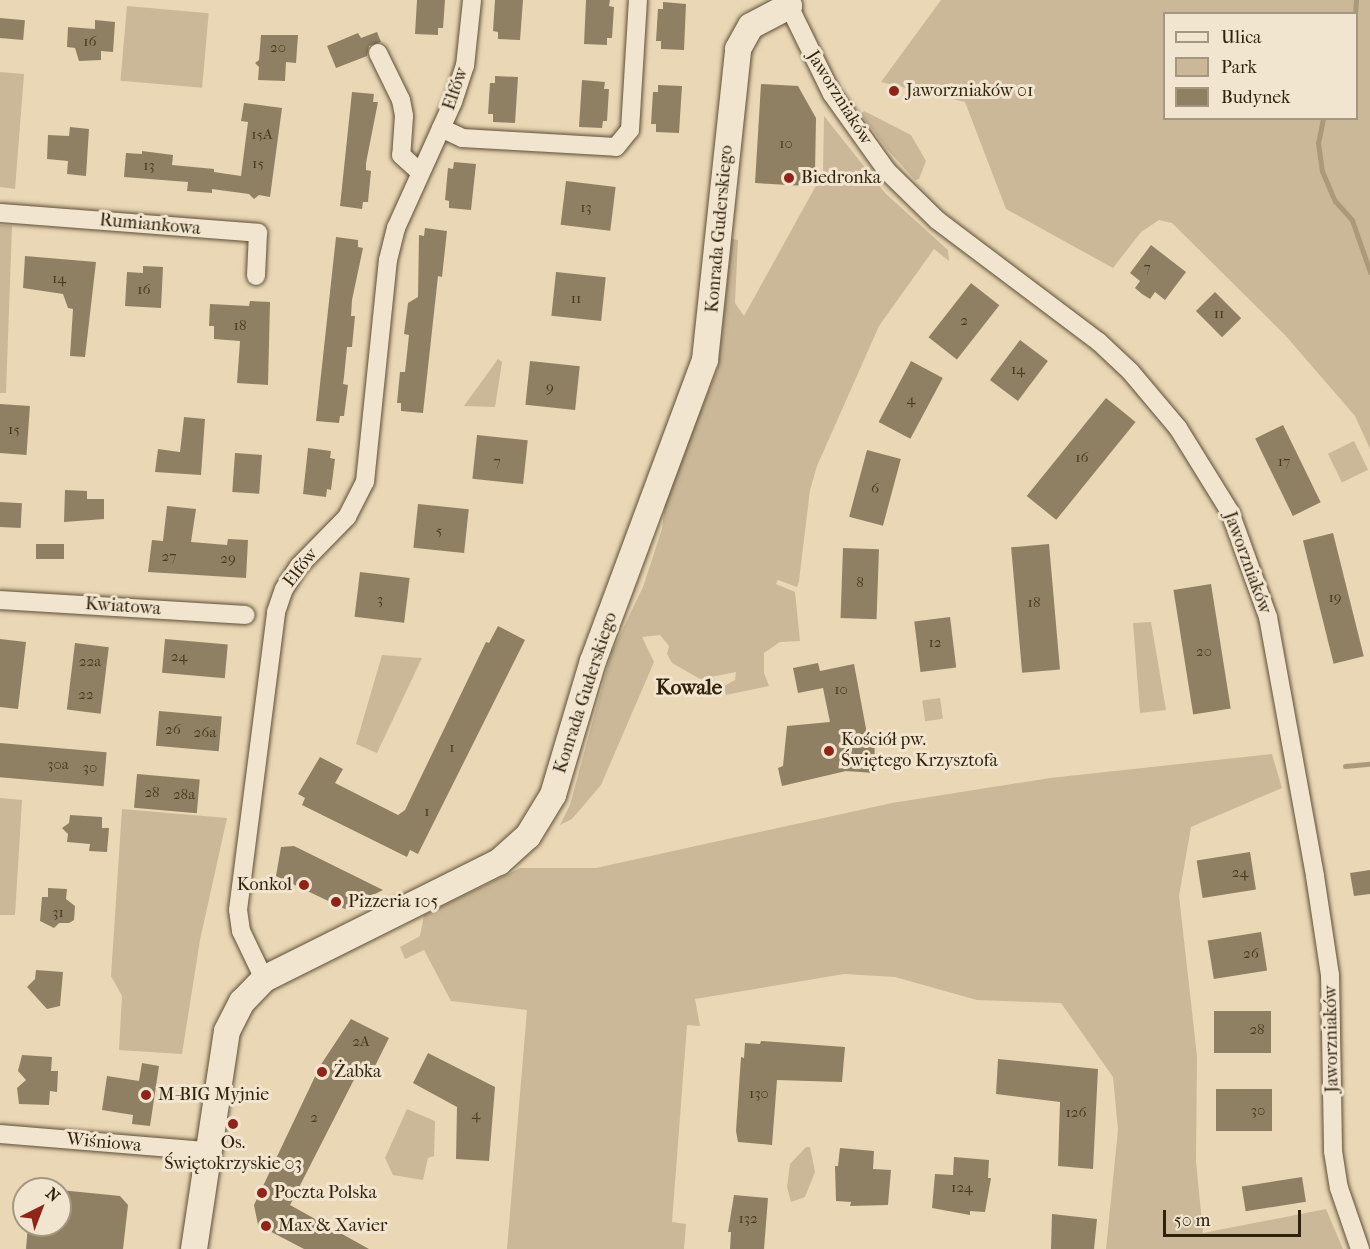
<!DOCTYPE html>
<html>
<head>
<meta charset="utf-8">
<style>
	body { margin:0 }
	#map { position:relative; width:1370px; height:1249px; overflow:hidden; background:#e9d7b5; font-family:"IM FELL French Canon",serif }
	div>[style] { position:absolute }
	.green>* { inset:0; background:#cab898; transform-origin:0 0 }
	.stream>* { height:5px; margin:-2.5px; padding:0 2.5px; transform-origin:2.5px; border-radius:2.5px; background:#aa997b }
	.building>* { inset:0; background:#908063; transform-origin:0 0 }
	.roads { filter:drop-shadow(0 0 2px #5e4e36) drop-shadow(0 0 2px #5e4e36) }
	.street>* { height:18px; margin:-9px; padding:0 9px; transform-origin:9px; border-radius:9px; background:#f1e5cf }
	.secondary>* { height:26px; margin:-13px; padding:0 13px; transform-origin:13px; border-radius:13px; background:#f1e5cf }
	.dots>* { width:16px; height:16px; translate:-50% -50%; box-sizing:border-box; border:3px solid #f1e5cf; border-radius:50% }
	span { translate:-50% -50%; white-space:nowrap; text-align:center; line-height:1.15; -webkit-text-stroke:6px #f1e5cf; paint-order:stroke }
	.number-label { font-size:15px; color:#483921 }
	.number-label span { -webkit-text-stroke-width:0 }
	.street-label { font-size:18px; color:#30210b }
	.poi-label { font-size:18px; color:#30210b }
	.left { translate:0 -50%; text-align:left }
	.right { translate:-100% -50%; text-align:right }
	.quarter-label { font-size:21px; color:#30210b; font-weight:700 }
	.legend { position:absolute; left:1163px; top:12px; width:195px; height:108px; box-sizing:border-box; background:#f1e5cf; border:2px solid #a49781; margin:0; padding:8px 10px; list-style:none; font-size:18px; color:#30210b }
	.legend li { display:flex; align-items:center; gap:12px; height:30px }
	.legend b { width:30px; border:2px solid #a49781 }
	.north { position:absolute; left:12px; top:1177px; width:60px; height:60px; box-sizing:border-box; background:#f1e5cf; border:2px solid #a49781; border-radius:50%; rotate:42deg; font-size:16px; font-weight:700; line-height:24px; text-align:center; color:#30210b }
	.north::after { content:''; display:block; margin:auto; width:21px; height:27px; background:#8f2418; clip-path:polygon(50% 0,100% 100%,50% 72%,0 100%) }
	.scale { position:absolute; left:1163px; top:1210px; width:138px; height:27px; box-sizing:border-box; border:3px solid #30210b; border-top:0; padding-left:8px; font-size:18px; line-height:21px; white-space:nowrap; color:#30210b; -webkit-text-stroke:4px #f1e5cf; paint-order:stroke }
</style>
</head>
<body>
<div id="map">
	<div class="green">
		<div style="clip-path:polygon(evenodd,941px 0,1370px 0,1370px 449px,1355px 416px,1285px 335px,1172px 223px,1159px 220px,1141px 232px,1113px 268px,1006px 209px,965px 102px,881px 82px,941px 0,1164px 14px,1356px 14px,1356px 118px,1164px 118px,1164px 14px)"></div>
		<div style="left:127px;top:6px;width:82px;height:75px;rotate:5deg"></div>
		<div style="clip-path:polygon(0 72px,24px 74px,15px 189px,0 187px)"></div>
		<div style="clip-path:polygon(864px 111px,911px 135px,926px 161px,919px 179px,915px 180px,887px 149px,861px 114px)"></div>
		<div style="clip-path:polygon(824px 116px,886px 194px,948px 250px,949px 261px,934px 249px,879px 326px,817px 466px,810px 490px,799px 581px,797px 587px,778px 580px,776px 584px,795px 592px,800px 641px,780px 642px,764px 653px,764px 673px,769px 686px,726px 695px,724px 686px,735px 680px,736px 672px,700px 679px,672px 663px,667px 654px,669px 646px,660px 635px,642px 637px,654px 662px,601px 785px,572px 819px,560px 825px,570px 805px,611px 654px,643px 587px,662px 529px,666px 497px,718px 368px,732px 239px,738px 240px,735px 303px,744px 316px,823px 173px)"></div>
		<div style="clip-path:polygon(0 225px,12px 226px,6px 393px,0 393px)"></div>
		<div style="clip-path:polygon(498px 359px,502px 362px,495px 407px,464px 406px)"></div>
		<div style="left:1354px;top:441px;width:32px;height:29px;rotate:64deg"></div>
		<div style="clip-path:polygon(1151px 622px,1166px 710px,1140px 713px,1133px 623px)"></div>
		<div style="clip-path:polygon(382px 655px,422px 658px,377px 753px,356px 744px)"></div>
		<div style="left:940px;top:698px;width:21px;height:18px;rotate:82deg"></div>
		<div style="clip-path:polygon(1272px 754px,1282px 788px,1191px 827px,1179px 896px,1197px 1056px,1196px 1161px,1203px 1233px,1326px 1209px,1343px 1249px,1106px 1249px,1118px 1130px,1113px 1077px,1061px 1003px,977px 1000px,895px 977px,844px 974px,695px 999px,700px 1026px,687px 1025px,672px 1222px,686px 1224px,684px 1249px,507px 1249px,527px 1010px,451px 1001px,424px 950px,405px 959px,400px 947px,420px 936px,424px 915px,520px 868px,596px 868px,892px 803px,1050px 778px)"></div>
		<div style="clip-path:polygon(0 798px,22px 800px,15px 915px,0 915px)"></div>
		<div style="clip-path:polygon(122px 809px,227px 818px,200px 940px,182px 1054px,119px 1050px,122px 996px,111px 976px)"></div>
		<div style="clip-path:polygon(407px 1109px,435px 1121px,434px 1156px,428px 1158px,423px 1180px,393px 1175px,385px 1158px)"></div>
		<div style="clip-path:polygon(806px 1147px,810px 1147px,815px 1172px,805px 1197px,791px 1202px,787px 1187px,790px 1164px)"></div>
	</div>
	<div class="stream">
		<div style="left:1355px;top:14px;width:14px;rotate:-86deg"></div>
		<div style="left:1323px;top:118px;width:25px;rotate:101deg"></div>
		<div style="left:1318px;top:143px;width:28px;rotate:82deg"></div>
		<div style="left:1322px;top:171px;width:33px;rotate:67deg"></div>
		<div style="left:1335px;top:201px;width:25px;rotate:48deg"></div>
		<div style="left:1352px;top:220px;width:55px;rotate:70.9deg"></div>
		<div style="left:1345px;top:766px;width:25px;rotate:-5deg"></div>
	</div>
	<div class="building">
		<div style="clip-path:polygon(417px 0,445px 0,443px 28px,438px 28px,438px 35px,415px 34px)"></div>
		<div style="clip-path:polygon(495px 0,523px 0,520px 40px,498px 39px,498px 32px,493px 31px)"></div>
		<div style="clip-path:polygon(586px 0,610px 0,609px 6px,614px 7px,612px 38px,607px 38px,607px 45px,584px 44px)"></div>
		<div style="clip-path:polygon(663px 2px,686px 4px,684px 50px,661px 49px,661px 41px,656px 41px,658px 9px,663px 9px)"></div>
		<div style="left:0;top:18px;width:25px;height:20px;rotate:5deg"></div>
		<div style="clip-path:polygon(95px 20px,115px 22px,113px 52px,101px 51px,101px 60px,79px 61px,75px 48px,67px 47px,68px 27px,95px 29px)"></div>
		<div style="clip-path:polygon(377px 32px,381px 42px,369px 46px,367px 56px,336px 68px,327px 46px,358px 33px,361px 38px)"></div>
		<div style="clip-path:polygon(261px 35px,298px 35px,296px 63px,286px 62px,285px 81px,258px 80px,259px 67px,255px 63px,259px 60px)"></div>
		<div style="clip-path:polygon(495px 76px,518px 77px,515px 123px,493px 122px,493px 114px,488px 114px,490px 83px,495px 83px)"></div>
		<div style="clip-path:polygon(582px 80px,605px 82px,604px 89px,609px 89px,607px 121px,603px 121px,602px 128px,579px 127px)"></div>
		<div style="clip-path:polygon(761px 84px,798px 86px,816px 118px,815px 171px,806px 186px,755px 183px)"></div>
		<div style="clip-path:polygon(658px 85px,682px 86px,679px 133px,656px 132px,656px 124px,651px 124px,653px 92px,658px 92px)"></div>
		<div style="clip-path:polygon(352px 92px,374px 94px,373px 102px,378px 102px,366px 163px,366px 170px,371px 171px,368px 202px,363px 202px,362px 209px,340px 206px)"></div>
		<div style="clip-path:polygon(244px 103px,282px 108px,270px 197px,259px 195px,254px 199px,249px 194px,212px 189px,212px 193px,187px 191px,188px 182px,124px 177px,126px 153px,142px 154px,142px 151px,173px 155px,172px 165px,214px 169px,214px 172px,241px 176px,248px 122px,241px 121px)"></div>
		<div style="clip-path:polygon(70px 127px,89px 129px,86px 176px,67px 174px,68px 161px,47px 159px,48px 135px,69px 136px)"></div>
		<div style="clip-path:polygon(454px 162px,476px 164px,471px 210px,449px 208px,449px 201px,445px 200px,448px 168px,453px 169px)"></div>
		<div style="left:566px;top:181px;width:50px;height:44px;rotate:7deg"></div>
		<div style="clip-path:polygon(425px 228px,447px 231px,442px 277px,438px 276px,423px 413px,401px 411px,401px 403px,397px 403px,400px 372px,405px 372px,407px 354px,409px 335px,404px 334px,408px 303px,418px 297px,419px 235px,424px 236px)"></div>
		<div style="clip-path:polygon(336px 237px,358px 240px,358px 247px,363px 248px,352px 300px,351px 316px,355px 316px,352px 347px,347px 347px,344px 377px,343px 384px,348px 385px,344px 416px,340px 416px,339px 423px,316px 421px)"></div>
		<div style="clip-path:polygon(1151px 245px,1186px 272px,1165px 300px,1155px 292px,1150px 299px,1142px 294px,1135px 288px,1140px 281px,1130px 273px)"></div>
		<div style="clip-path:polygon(25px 256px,96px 262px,85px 357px,70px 356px,73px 309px,68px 308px,63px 294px,23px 288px)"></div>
		<div style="clip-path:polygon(143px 266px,163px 267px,161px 308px,125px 306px,127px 272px,143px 273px)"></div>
		<div style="left:556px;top:272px;width:50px;height:44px;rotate:6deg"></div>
		<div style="left:971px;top:283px;width:36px;height:69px;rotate:38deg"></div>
		<div style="left:1215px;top:292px;width:37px;height:27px;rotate:45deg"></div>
		<div style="clip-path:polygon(250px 301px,270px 302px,268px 385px,237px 383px,240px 341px,214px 339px,214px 326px,209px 326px,210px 304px,249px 306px)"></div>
		<div style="left:1020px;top:340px;width:35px;height:50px;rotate:37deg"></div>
		<div style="left:530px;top:361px;width:50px;height:44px;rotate:6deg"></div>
		<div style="left:911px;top:361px;width:36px;height:69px;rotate:28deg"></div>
		<div style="left:1106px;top:398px;width:38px;height:126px;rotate:39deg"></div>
		<div style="left:0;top:404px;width:30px;height:49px;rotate:4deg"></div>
		<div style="clip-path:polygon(184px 417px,205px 419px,201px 475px,155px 472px,158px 449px,180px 452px)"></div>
		<div style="left:1283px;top:425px;width:86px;height:31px;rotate:64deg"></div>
		<div style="left:477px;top:435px;width:51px;height:44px;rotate:6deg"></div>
		<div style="clip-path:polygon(308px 448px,331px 451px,330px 458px,335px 459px,331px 490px,327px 489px,326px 497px,303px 494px)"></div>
		<div style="left:867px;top:450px;width:35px;height:69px;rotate:15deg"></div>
		<div style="left:235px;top:453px;width:27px;height:39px;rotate:4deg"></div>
		<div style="clip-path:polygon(65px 490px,87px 491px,87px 499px,104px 499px,104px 519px,64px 522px)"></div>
		<div style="left:0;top:502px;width:22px;height:25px;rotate:3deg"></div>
		<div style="left:418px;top:504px;width:51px;height:44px;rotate:6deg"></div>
		<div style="clip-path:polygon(167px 506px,196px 509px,191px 542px,227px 545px,228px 539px,248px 540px,246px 578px,148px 572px,152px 540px,163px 541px)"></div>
		<div style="left:1333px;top:533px;width:127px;height:31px;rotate:76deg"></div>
		<div style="left:36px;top:544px;width:28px;height:15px"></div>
		<div style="left:1049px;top:544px;width:126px;height:38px;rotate:85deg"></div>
		<div style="left:843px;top:548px;width:36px;height:70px;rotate:2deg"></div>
		<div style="left:360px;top:572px;width:50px;height:45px;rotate:7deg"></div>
		<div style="left:1211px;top:584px;width:126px;height:38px;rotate:81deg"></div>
		<div style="left:950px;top:617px;width:51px;height:36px;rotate:83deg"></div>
		<div style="clip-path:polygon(498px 626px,525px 640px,418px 854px,410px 850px,407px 857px,302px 805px,305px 798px,298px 794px,320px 757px,343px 769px,335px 783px,398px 815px,405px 810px,486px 642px,489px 643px)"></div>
		<div style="clip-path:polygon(0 639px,26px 642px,18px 709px,0 707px)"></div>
		<div style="left:165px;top:639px;width:63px;height:34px;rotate:5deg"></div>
		<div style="left:75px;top:643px;width:34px;height:67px;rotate:7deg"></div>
		<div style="clip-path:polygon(818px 663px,820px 671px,854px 664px,867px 734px,875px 736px,874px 773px,846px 771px,782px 786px,778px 768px,783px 766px,787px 726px,830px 722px,823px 688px,798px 693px,793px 668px)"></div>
		<div style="left:159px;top:711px;width:63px;height:35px;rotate:5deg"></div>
		<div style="left:0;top:743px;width:107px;height:34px;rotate:5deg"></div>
		<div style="left:137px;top:774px;width:63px;height:34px;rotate:5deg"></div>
		<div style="clip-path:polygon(70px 815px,102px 817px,102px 828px,109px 828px,107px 852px,89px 851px,90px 844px,67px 842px,68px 834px,62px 828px,69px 823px)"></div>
		<div style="clip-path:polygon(294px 846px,383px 890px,345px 909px,276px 876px,281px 847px)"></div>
		<div style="left:1250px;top:852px;width:38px;height:54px;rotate:81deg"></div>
		<div style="clip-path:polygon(1370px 870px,1370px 894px,1354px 896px,1350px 873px)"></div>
		<div style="clip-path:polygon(48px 888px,67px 889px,66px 899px,75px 906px,74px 920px,69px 923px,59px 923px,54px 928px,40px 921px,42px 897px,48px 897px)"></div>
		<div style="left:1261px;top:932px;width:39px;height:54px;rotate:81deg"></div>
		<div style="clip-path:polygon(36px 970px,63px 972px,60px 1006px,47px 1009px,27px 987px,35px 979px)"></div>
		<div style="left:1214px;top:1011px;width:57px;height:42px"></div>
		<div style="clip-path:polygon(351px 1019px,389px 1038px,374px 1068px,363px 1062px,290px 1205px,369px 1249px,304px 1249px,258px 1225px,254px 1205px,320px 1066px)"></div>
		<div style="clip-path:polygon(761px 1041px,845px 1047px,842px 1082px,777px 1080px,772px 1145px,738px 1142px,736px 1131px,741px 1057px,744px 1058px,745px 1043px,760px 1044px)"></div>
		<div style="clip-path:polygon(428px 1053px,495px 1087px,489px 1161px,456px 1159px,457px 1107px,413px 1083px)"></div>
		<div style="clip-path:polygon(22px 1055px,52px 1057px,51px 1071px,58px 1071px,57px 1092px,50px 1091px,49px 1105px,19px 1104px,17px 1088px,26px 1080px,18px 1071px)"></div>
		<div style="clip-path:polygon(998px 1059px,1098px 1069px,1093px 1169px,1058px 1166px,1060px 1102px,996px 1094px)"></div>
		<div style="clip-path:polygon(142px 1063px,159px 1066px,150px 1126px,132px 1124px,133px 1115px,102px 1110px,107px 1076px,139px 1081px)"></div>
		<div style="left:1216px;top:1089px;width:56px;height:42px"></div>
		<div style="clip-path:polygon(840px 1148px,874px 1151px,873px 1169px,891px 1170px,888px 1205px,850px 1206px,851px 1202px,836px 1201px,835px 1166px,838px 1166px)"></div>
		<div style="clip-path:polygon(954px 1157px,989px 1160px,988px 1178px,991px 1178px,985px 1212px,970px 1211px,970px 1215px,932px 1208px,935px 1174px,953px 1175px)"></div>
		<div style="left:1302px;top:1177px;width:25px;height:61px;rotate:81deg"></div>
		<div style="clip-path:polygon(60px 1190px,120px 1196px,128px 1205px,123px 1249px,26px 1249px,28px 1225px,60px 1225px)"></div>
		<div style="clip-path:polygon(734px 1195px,768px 1198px,764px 1249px,730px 1249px,731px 1232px,728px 1232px)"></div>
		<div style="clip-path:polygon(1052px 1214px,1097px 1219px,1094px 1249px,1051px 1249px)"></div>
	</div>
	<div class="roads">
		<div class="street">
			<div style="left:789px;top:6px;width:98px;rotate:64deg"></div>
			<div style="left:832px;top:94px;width:95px;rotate:54.5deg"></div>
			<div style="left:887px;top:171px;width:70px;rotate:44.4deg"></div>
			<div style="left:937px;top:220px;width:203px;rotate:37deg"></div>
			<div style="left:1099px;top:342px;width:42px;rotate:43.1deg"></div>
			<div style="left:1130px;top:371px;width:75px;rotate:49.9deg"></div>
			<div style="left:1178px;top:428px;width:99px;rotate:58.2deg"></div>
			<div style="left:1230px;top:512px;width:112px;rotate:70.1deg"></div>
			<div style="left:1268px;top:617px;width:263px;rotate:79.7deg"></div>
			<div style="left:1315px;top:876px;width:100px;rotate:81.4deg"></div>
			<div style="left:1330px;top:975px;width:176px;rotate:89deg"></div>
			<div style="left:1333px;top:1151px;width:37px;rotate:81deg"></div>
			<div style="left:1339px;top:1188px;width:65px;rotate:71deg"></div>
			<div style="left:378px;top:53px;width:52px;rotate:63.9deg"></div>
			<div style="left:401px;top:100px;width:16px;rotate:79deg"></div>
			<div style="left:404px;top:116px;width:39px;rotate:94deg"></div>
			<div style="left:401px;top:155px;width:25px;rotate:42deg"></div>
			<div style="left:441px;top:128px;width:23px;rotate:25deg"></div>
			<div style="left:462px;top:138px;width:154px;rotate:3.3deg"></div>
			<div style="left:616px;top:147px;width:22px;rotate:-51deg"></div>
			<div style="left:630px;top:130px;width:130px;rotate:-86.5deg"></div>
			<div style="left:0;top:213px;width:259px;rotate:4.4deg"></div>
			<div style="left:258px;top:233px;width:43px;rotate:92.7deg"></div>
			<div style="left:0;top:600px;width:246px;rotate:3.5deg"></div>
			<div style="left:264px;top:979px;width:53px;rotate:-115.6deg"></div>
			<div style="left:241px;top:931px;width:21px;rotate:-98deg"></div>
			<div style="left:238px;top:910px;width:300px;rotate:-82.7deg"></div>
			<div style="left:276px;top:612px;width:24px;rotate:-71deg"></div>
			<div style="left:284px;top:589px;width:27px;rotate:-57deg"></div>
			<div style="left:299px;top:566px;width:69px;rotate:-45.6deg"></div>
			<div style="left:347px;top:517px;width:39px;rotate:-63deg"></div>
			<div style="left:365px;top:482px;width:223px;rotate:-84.1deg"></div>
			<div style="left:388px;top:260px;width:33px;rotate:-76deg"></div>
			<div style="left:396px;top:228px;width:138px;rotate:-65.7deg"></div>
			<div style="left:453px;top:102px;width:38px;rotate:-72deg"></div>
			<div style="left:465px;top:66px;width:66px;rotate:-83.9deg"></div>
			<div style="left:0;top:1134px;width:209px;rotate:4.7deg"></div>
		</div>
		<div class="secondary">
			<div style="left:194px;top:1249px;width:220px;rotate:-81.4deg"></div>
			<div style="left:227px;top:1031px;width:33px;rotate:-63deg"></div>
			<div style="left:242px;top:1002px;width:32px;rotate:-46deg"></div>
			<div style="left:264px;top:979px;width:263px;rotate:-26.5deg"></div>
			<div style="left:499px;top:862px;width:39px;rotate:-42deg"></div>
			<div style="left:528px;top:836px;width:48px;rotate:-58.6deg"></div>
			<div style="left:553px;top:795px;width:140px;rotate:-73.4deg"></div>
			<div style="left:593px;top:661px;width:321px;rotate:-69.6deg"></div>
			<div style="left:705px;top:360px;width:313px;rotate:-83.9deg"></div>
			<div style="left:738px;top:49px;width:26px;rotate:-61deg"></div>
			<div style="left:751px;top:26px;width:43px;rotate:-27.8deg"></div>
			<div style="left:789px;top:6px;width:6px;rotate:-108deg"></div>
		</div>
	</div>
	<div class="dots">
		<div style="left:894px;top:91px;background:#8f2418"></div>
		<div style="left:789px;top:178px;background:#8f2418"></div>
		<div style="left:829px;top:751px;background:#8f2418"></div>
		<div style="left:304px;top:885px;background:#8f2418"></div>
		<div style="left:336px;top:902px;background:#8f2418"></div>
		<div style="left:322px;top:1072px;background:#8f2418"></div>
		<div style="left:146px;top:1095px;background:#8f2418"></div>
		<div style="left:233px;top:1124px;background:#8f2418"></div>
		<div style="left:262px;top:1193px;background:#8f2418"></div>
		<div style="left:266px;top:1226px;background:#8f2418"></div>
	</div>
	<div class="number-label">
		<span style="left:90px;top:42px">16</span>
		<span style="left:278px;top:48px">20</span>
		<span style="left:262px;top:135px">15A</span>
		<span style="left:786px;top:144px">10</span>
		<span style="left:258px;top:164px">15</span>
		<span style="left:149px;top:166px">13</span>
		<span style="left:586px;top:208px">13</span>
		<span style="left:1147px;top:268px">7</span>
		<span style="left:59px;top:279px">14</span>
		<span style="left:144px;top:290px">16</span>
		<span style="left:576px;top:299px">11</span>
		<span style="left:1219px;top:314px">11</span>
		<span style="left:964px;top:321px">2</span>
		<span style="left:240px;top:326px">18</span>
		<span style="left:1018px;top:370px">14</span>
		<span style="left:550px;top:388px">9</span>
		<span style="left:911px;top:400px">4</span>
		<span style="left:14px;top:430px">15</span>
		<span style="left:1082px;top:458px">16</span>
		<span style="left:497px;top:462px">7</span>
		<span style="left:1284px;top:462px">17</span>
		<span style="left:875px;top:489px">6</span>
		<span style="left:439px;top:531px">5</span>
		<span style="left:169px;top:557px">27</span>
		<span style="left:228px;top:559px">29</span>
		<span style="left:860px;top:583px">8</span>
		<span style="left:1335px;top:598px">19</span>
		<span style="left:380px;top:600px">3</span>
		<span style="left:1034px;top:603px">18</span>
		<span style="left:935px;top:643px">12</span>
		<span style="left:1204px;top:652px">20</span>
		<span style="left:179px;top:657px">24</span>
		<span style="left:90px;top:662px">22a</span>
		<span style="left:841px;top:690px">10</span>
		<span style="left:86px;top:695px">22</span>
		<span style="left:173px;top:730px">26</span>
		<span style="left:205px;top:733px">26a</span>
		<span style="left:452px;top:748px">1</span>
		<span style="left:58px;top:765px">30a</span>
		<span style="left:90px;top:768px">30</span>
		<span style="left:152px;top:793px">28</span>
		<span style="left:184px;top:795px">28a</span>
		<span style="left:427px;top:812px">1</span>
		<span style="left:1240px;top:873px">24</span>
		<span style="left:58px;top:913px">31</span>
		<span style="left:1251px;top:954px">26</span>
		<span style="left:1257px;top:1030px">28</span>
		<span style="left:361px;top:1042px">2A</span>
		<span style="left:759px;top:1094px">130</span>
		<span style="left:1258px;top:1111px">30</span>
		<span style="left:1076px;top:1113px">126</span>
		<span style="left:476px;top:1115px">4</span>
		<span style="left:314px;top:1118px">2</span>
		<span style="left:962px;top:1188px">124</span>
		<span style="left:748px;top:1219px">132</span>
	</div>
	<div class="street-label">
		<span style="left:456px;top:89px;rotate:-71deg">Elfów</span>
		<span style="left:839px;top:98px;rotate:58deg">Jaworzniaków</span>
		<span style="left:150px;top:225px;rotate:5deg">Rumiankowa</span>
		<span style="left:720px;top:229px;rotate:-85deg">Konrada Guderskiego</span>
		<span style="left:1247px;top:563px;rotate:70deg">Jaworzniaków</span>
		<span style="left:301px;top:568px;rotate:-52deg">Elfów</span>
		<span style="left:123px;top:607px;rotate:4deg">Kwiatowa</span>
		<span style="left:586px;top:693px;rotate:-72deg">Konrada Guderskiego</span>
		<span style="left:1332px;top:1039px;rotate:-91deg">Jaworzniaków</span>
		<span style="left:104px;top:1143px;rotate:5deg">Wiśniowa</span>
	</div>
	<div class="poi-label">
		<span class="left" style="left:906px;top:91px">Jaworzniaków 01</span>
		<span class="left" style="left:801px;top:178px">Biedronka</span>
		<span class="left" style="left:841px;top:751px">Kościół pw.<br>Świętego Krzysztofa</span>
		<span class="right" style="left:292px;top:885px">Konkol</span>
		<span class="left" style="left:348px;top:902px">Pizzeria 105</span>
		<span class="left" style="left:334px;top:1072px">Żabka</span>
		<span class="left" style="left:158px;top:1095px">M-BIG Myjnie</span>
		<span style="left:233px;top:1154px">Os.<br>Świętokrzyskie 03</span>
		<span class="left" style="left:274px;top:1193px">Poczta Polska</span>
		<span class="left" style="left:278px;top:1226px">Max &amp; Xavier</span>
	</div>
	<div class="quarter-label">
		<span style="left:689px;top:687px">Kowale</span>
	</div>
	<ul class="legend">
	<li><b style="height:8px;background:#f1e5cf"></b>Ulica</li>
	<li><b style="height:16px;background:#cab898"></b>Park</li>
	<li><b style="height:16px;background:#908063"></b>Budynek</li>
	</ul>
	<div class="north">N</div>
	<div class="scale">50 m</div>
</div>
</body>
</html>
